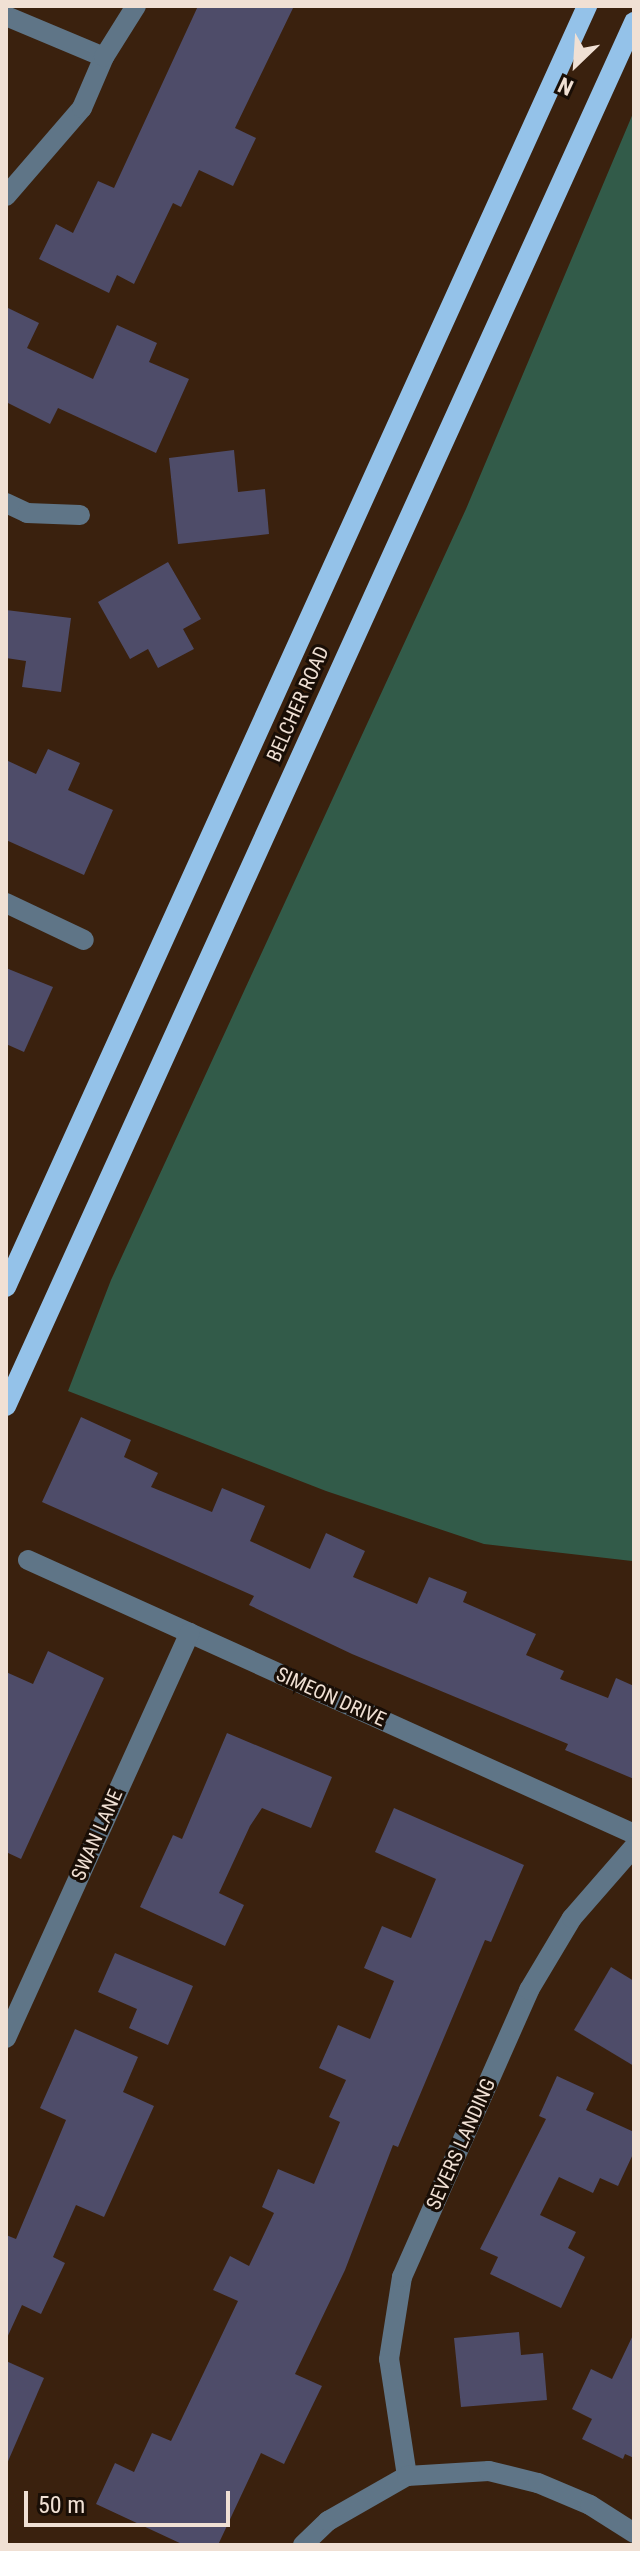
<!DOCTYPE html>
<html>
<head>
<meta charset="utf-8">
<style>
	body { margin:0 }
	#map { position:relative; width:640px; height:2551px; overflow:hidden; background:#3a210e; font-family:"Roboto Condensed",sans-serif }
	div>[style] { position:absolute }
	.green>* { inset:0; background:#325b49 }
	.building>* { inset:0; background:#4e4c69 }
	.minor>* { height:20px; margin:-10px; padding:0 10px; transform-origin:10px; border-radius:10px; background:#5f7587 }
	.major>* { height:20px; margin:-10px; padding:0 10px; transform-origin:10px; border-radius:10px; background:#94c2e9 }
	span { translate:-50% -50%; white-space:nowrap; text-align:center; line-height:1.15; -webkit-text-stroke:6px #190e06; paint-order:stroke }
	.street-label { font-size:20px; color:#f0e0d4 }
	.frame { position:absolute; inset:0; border:8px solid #f0e0d4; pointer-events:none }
	.north { position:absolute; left:536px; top:24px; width:80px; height:80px; -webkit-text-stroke:6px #190e06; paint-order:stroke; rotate:205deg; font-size:22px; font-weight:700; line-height:32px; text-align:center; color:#f0e0d4 }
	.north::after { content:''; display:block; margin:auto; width:28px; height:36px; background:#f0e0d4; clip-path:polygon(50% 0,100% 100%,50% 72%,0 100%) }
	.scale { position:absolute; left:24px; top:2491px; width:206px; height:36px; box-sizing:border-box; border:4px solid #f0e0d4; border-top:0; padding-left:10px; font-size:24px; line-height:28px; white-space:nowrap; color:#f0e0d4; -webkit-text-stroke:6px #190e06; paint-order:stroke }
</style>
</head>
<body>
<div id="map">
	<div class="green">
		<div style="clip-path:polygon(634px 111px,634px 1560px,632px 1561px,484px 1544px,326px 1491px,68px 1391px,111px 1280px,466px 509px)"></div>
	</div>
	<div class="building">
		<div style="clip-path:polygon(198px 6px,294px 6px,235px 128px,256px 138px,233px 186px,199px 170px,181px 207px,173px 203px,134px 284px,117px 275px,109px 293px,39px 259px,56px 224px,73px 233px,98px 181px,114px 188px)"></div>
		<div style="clip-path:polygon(6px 307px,39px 323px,27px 348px,93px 379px,117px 325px,157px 343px,149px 362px,189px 379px,156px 453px,58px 408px,50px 424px,6px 402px)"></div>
		<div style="clip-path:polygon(234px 450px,238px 492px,265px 489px,269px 534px,178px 544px,169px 458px)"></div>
		<div style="clip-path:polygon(168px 562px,201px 619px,183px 629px,194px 649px,158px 668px,148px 649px,130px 659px,98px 602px)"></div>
		<div style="clip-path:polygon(6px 610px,71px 618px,61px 692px,22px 687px,26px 661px,6px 658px)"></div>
		<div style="clip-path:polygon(48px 749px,80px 763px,68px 790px,113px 810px,84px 875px,6px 840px,6px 760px,36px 774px)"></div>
		<div style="clip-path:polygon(6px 968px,53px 987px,24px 1052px,6px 1044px)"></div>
		<div style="clip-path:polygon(81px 1417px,131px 1440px,124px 1457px,158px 1473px,151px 1487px,212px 1512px,222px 1488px,265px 1506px,250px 1541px,310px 1569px,326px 1533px,365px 1551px,353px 1577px,417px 1604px,429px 1577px,467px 1592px,463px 1602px,536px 1634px,526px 1655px,564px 1671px,560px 1679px,608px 1698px,616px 1678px,634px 1686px,634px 1779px,565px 1750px,568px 1744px,352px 1654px,249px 1605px,254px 1596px,42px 1502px)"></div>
		<div style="clip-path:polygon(48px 1651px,104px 1678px,21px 1859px,6px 1852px,6px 1672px,33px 1684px)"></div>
		<div style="clip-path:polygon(227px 1733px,332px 1777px,311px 1828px,262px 1808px,250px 1826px,219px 1893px,244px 1905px,225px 1946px,140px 1907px,173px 1835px,182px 1839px)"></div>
		<div style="clip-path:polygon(394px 1808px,524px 1865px,491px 1942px,485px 1940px,398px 2147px,393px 2145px,345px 2270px,295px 2374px,322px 2386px,284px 2464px,261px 2453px,218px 2545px,184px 2545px,96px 2504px,115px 2463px,134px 2472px,152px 2433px,171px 2441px,238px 2301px,213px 2290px,230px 2256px,249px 2266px,274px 2213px,262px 2207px,278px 2169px,314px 2184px,340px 2122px,329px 2117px,346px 2080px,319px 2068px,338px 2025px,370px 2039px,394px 1981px,364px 1968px,382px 1926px,411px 1938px,436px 1879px,375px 1852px)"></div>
		<div style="clip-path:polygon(115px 1953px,193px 1986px,168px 2045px,129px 2028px,137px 2009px,98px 1992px)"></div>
		<div style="clip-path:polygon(611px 1967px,634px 1981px,634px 2066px,574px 2030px)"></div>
		<div style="clip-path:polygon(75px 2029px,138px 2057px,123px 2092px,154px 2106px,104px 2217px,76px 2205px,53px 2257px,65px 2263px,41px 2314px,22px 2305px,6px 2340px,6px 2235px,16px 2239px,66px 2120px,40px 2108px)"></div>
		<div style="clip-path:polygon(557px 2076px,594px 2093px,586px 2110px,634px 2132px,634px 2152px,618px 2186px,600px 2178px,593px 2193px,559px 2177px,540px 2215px,576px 2232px,568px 2248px,585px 2257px,561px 2308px,490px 2274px,498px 2257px,480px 2249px,546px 2119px,539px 2116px)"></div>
		<div style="clip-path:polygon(519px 2332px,521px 2355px,543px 2353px,547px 2400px,461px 2407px,454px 2338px)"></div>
		<div style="clip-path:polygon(634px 2333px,634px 2458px,625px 2454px,623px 2459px,582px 2439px,592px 2419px,572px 2409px,591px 2369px,612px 2379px)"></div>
		<div style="clip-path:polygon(6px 2361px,44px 2378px,6px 2466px)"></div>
	</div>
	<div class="minor">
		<div style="left:6px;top:16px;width:106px;rotate:22.7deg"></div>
		<div style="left:6px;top:196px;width:116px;rotate:-49.2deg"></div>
		<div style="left:82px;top:108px;width:56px;rotate:-66.7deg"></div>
		<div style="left:104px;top:57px;width:60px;rotate:-57.9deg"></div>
		<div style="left:6px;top:503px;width:23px;rotate:25deg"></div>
		<div style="left:27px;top:513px;width:53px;rotate:2.2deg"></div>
		<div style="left:6px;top:903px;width:86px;rotate:25.4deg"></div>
		<div style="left:28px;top:1560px;width:665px;rotate:24.33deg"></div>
		<div style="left:6px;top:2038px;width:445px;rotate:-65.6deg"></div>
		<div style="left:407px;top:2476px;width:118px;rotate:-98.7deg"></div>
		<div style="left:389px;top:2359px;width:83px;rotate:-81deg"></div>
		<div style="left:402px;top:2277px;width:314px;rotate:-66.1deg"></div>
		<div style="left:529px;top:1990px;width:84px;rotate:-59.2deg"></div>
		<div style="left:572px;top:1918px;width:94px;rotate:-48.9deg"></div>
		<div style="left:303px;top:2545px;width:35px;rotate:-44deg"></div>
		<div style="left:328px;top:2521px;width:91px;rotate:-29.7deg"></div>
		<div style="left:407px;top:2476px;width:82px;rotate:-3.5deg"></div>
		<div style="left:489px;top:2471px;width:50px;rotate:13.8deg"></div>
		<div style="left:538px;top:2483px;width:56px;rotate:22.9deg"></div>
		<div style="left:590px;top:2505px;width:52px;rotate:32.5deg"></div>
	</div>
	<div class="major">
		<div style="left:6px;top:1287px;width:1407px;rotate:-65.6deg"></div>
		<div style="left:6px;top:1406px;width:1520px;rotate:-65.59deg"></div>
	</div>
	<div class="street-label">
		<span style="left:298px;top:704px;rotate:-66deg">BELCHER ROAD</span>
		<span style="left:331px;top:1697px;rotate:24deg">SIMEON DRIVE</span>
		<span style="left:97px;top:1835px;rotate:-66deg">SWAN LANE</span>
		<span style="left:461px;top:2144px;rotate:-66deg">SEVERS LANDING</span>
	</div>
	<div class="frame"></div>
	<div class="north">N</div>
	<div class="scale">50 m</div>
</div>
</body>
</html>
